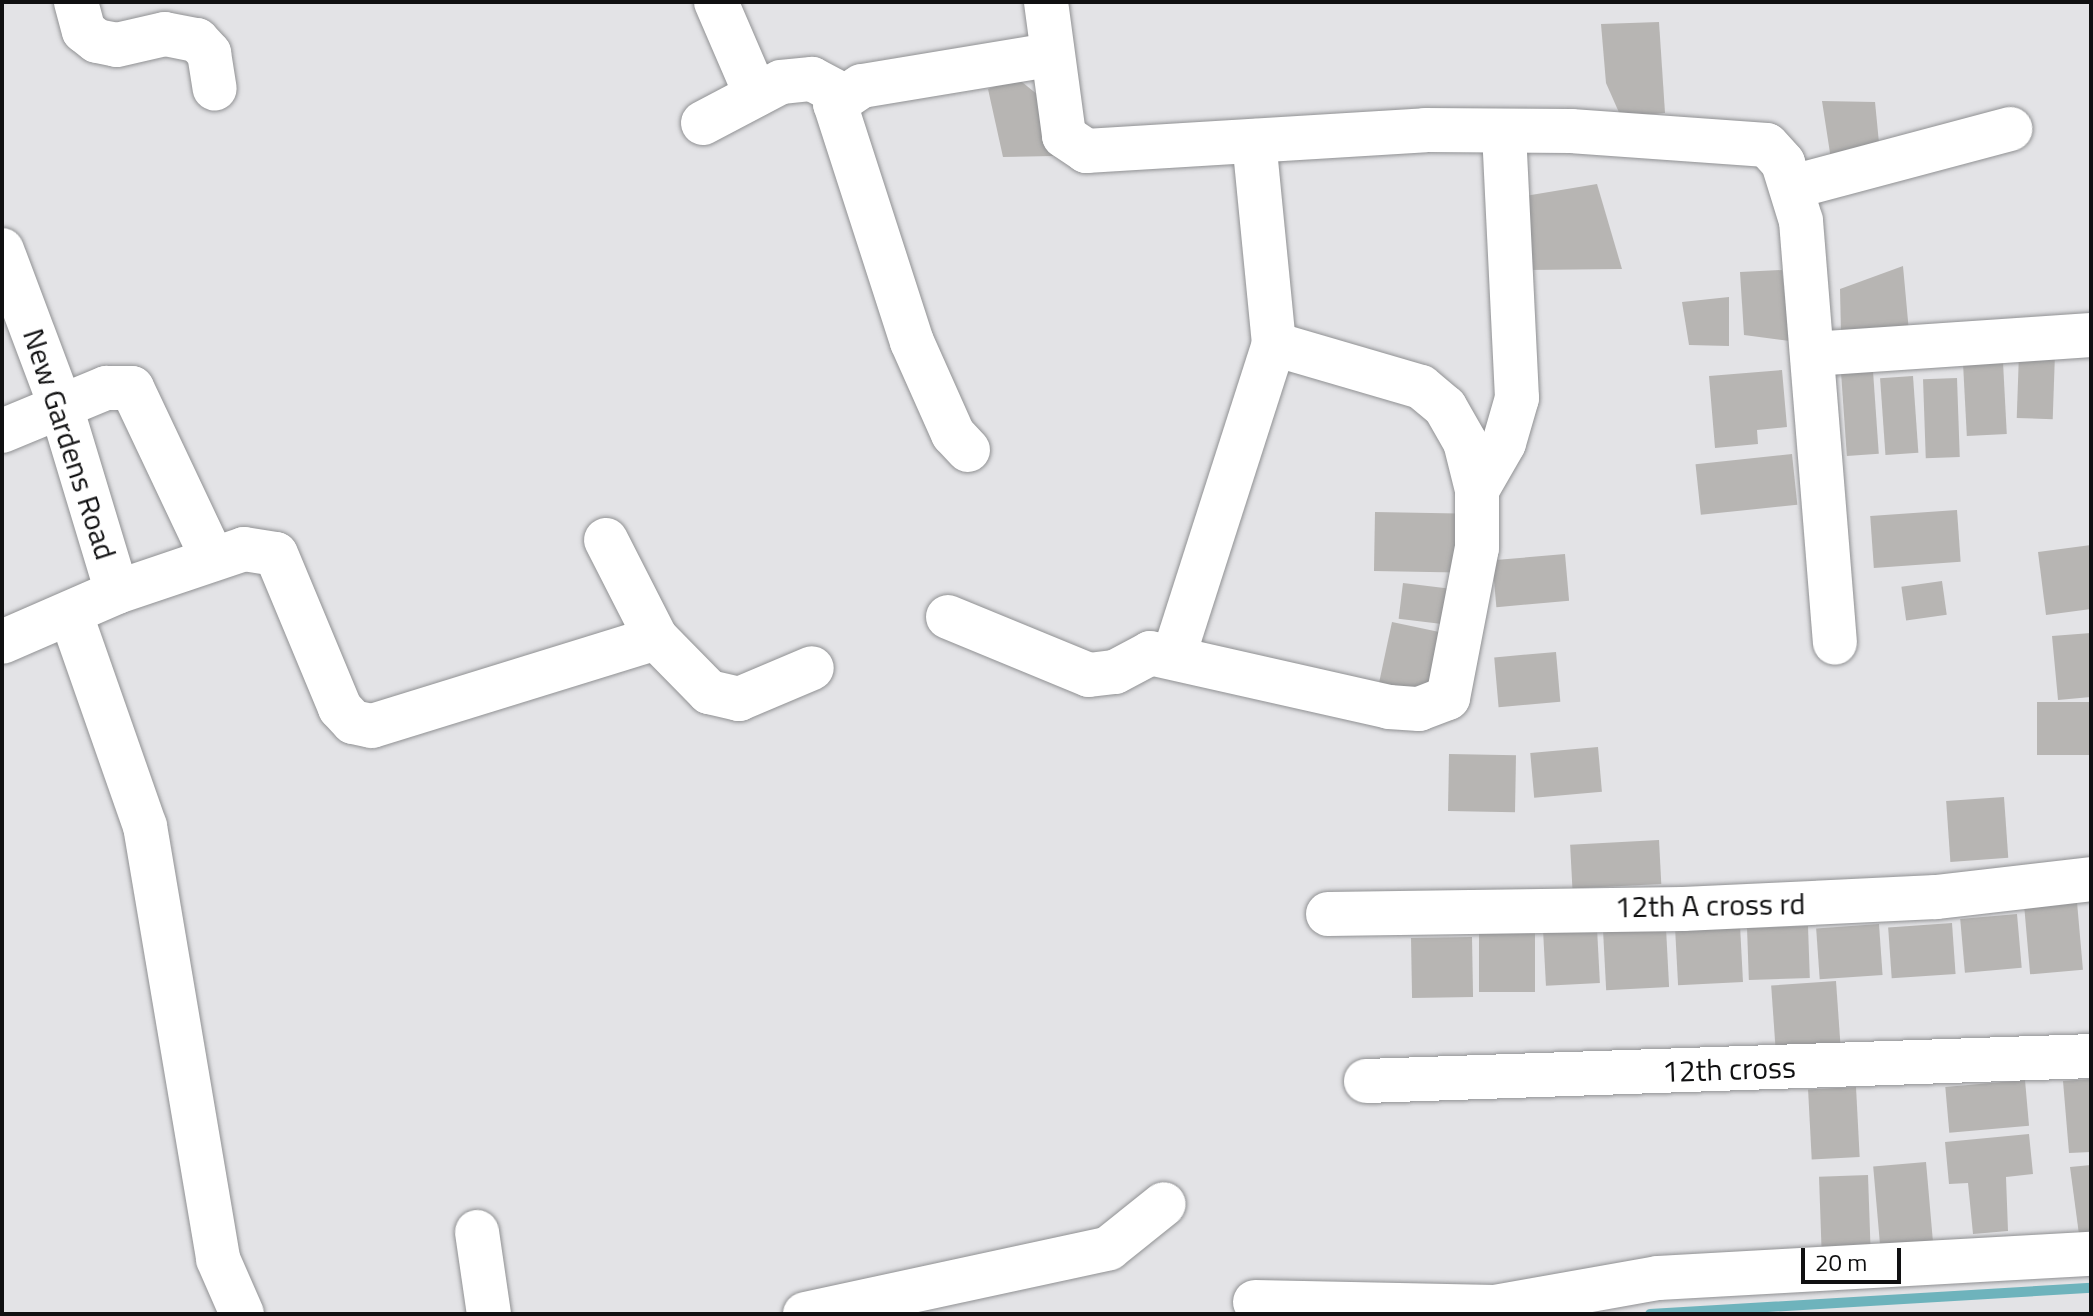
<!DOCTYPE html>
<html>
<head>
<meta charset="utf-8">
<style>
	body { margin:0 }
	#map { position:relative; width:2093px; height:1316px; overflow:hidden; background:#e3e3e6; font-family:"Titillium Web",sans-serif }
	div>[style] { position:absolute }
	.stream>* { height:10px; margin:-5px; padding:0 5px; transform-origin:5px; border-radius:5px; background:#6eb3bc }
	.building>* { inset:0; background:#b7b5b3; transform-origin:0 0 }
	.roads { filter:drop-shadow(0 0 2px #909193) drop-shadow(0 0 2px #909193) }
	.minor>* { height:44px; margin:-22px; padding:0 22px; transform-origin:22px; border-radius:22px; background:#fff }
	span { translate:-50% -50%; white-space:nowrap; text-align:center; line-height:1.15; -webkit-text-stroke:8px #fff; paint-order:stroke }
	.street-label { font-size:30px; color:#101011 }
	.frame { position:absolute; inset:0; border:4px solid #101011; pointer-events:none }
	.scale { position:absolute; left:1801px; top:1248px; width:100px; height:36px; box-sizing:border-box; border:4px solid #101011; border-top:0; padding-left:10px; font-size:24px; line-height:28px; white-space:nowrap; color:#101011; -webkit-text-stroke:6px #fff; paint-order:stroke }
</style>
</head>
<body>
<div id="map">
	<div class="stream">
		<div style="left:1650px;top:1314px;width:442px;rotate:-3.4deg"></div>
	</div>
	<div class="building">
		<div style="clip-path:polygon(1659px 22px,1665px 113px,1621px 117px,1606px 83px,1601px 24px)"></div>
		<div style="clip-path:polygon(1017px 78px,1038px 95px,1053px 156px,1003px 157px,988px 89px)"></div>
		<div style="clip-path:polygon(1822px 101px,1875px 102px,1880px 153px,1832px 166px)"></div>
		<div style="clip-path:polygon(1597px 184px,1622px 269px,1528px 270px,1525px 196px)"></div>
		<div style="clip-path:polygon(1903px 266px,1909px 332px,1841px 333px,1840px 289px)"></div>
		<div style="clip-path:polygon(1782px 270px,1790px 341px,1744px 335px,1740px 272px)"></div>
		<div style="clip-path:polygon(1729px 297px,1729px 346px,1689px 345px,1682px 302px)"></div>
		<div style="left:2019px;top:353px;width:36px;height:65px;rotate:2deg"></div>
		<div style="left:2003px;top:362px;width:72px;height:40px;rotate:87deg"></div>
		<div style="clip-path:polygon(1782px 370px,1787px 427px,1757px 430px,1758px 444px,1715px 448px,1709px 376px)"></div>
		<div style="left:1873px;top:371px;width:83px;height:32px;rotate:86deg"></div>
		<div style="left:1913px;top:376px;width:77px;height:33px;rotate:86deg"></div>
		<div style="left:1957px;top:378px;width:79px;height:34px;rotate:88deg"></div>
		<div style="left:1792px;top:454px;width:51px;height:97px;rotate:84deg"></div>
		<div style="left:1957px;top:510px;width:52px;height:87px;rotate:86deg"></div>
		<div style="left:1375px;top:512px;width:83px;height:59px;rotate:1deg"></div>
		<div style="clip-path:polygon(2091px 545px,2091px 609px,2046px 615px,2038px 552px)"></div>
		<div style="left:1565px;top:554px;width:47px;height:73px;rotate:85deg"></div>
		<div style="left:1942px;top:581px;width:34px;height:41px;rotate:82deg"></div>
		<div style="left:1403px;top:583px;width:56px;height:36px;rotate:7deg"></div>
		<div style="left:1392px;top:622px;width:58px;height:64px;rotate:12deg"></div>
		<div style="clip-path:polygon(2091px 633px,2091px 697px,2058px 700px,2052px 636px)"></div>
		<div style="left:1556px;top:652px;width:50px;height:62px;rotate:85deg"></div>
		<div style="left:2091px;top:702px;width:53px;height:54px;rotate:90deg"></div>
		<div style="left:1598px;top:747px;width:45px;height:68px;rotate:85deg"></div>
		<div style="left:1449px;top:754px;width:67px;height:57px;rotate:1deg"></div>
		<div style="left:2004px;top:797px;width:61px;height:58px;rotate:86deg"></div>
		<div style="left:1659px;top:840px;width:44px;height:89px;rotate:87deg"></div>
		<div style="left:2077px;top:902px;width:68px;height:53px;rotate:85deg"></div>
		<div style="left:2017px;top:914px;width:54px;height:57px;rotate:85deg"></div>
		<div style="left:1952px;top:923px;width:51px;height:64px;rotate:86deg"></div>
		<div style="left:1879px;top:924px;width:51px;height:63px;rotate:86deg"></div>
		<div style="left:1740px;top:925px;width:57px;height:65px;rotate:87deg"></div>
		<div style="left:1808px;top:926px;width:52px;height:61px;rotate:88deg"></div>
		<div style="left:1597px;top:928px;width:55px;height:54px;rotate:87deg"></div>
		<div style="left:1666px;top:928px;width:59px;height:63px;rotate:87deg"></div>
		<div style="left:1479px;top:931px;width:56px;height:61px"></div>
		<div style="left:1472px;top:937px;width:60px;height:61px;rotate:89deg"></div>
		<div style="left:1836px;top:981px;width:75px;height:65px;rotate:86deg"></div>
		<div style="clip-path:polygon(2091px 1079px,2091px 1152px,2069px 1153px,2063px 1081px)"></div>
		<div style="left:2025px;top:1080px;width:46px;height:80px;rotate:85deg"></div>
		<div style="left:1856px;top:1087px;width:70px;height:48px;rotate:87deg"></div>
		<div style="clip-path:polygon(2029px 1134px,2033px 1174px,2006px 1177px,2008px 1231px,1973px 1234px,1968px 1183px,1949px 1184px,1945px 1142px)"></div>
		<div style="left:1926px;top:1162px;width:89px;height:53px;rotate:85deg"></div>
		<div style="clip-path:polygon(2091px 1165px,2091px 1240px,2080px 1242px,2070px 1167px)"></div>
		<div style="left:1868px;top:1175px;width:79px;height:49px;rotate:88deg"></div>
	</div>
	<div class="roads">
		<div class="minor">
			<div style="left:76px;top:2px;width:30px;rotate:75deg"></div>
			<div style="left:84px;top:31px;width:16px;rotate:38deg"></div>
			<div style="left:97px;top:41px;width:20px;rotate:11deg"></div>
			<div style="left:117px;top:45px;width:49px;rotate:-12.9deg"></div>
			<div style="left:165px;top:34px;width:33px;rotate:11deg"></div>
			<div style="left:197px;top:40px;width:18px;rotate:47deg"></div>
			<div style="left:209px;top:53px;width:36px;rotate:81deg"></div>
			<div style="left:716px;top:2px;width:101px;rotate:66.7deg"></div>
			<div style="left:1046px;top:2px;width:135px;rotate:82.3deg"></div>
			<div style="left:1064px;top:136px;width:27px;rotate:34deg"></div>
			<div style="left:1086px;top:151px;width:340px;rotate:-3.5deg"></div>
			<div style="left:1425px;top:130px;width:146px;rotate:0.4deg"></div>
			<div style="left:1571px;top:131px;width:196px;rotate:4.1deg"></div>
			<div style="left:1767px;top:145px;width:24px;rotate:48deg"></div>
			<div style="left:1783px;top:163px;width:61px;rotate:72.8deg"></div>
			<div style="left:1801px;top:221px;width:423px;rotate:85.4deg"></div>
			<div style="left:703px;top:123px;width:88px;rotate:-27.7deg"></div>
			<div style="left:781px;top:82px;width:31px;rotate:-6deg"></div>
			<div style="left:812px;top:79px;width:32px;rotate:28deg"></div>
			<div style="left:1792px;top:187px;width:226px;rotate:-14.9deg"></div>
			<div style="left:2px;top:250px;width:171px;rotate:69.4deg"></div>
			<div style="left:62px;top:410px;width:190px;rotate:73.2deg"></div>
			<div style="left:117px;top:592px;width:125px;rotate:156.5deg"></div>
			<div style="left:1812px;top:354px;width:280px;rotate:-3.9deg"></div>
			<div style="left:2px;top:431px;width:113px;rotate:-22.5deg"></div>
			<div style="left:106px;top:388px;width:26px"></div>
			<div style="left:132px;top:388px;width:187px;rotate:64.7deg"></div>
			<div style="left:968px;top:450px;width:22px;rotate:-133deg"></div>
			<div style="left:953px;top:434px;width:101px;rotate:-114deg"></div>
			<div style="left:912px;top:342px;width:250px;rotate:-107.9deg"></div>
			<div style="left:835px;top:104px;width:32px;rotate:-34deg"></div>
			<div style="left:862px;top:86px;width:190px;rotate:-9.4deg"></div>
			<div style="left:1477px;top:490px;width:54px;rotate:-60.1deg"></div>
			<div style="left:1504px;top:443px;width:47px;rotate:-73.9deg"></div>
			<div style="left:1517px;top:398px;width:267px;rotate:-92.8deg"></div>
			<div style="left:606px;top:540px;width:110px;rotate:63deg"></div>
			<div style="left:656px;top:638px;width:76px;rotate:45.5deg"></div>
			<div style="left:709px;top:692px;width:31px;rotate:13deg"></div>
			<div style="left:739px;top:699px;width:79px;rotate:-23deg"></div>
			<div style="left:117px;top:592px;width:134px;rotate:-18.7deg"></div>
			<div style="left:244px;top:549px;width:32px;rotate:9deg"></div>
			<div style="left:276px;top:554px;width:167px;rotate:67.4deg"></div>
			<div style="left:340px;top:708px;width:19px;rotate:47deg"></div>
			<div style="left:353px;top:722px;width:19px;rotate:12deg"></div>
			<div style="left:372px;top:726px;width:297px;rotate:-17.2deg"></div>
			<div style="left:71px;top:615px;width:224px;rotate:70.7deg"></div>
			<div style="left:145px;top:826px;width:439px;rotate:80.4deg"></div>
			<div style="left:218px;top:1259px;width:60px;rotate:66.4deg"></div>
			<div style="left:948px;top:617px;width:152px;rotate:22.4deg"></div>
			<div style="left:1089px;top:675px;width:26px;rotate:-7deg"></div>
			<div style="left:1115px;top:672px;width:40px;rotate:-28deg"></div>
			<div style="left:1150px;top:653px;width:245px;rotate:12.7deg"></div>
			<div style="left:1389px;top:707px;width:30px;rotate:4deg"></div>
			<div style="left:1419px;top:709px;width:31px;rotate:-21deg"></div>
			<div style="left:1448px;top:698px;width:153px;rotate:-79.1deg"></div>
			<div style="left:1477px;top:548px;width:58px;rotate:-90deg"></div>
			<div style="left:1477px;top:490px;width:49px;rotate:-104deg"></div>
			<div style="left:1465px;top:442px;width:40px;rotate:-119.7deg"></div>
			<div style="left:1445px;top:407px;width:31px;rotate:-140deg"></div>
			<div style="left:1421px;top:387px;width:153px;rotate:-163.7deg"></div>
			<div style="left:1274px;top:344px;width:204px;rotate:-95.6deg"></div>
			<div style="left:1174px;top:655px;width:327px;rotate:-72.2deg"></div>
			<div style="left:1328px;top:914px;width:355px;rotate:-0.8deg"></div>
			<div style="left:1683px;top:909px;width:253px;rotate:-2.7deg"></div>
			<div style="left:1936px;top:897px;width:156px;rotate:-6.6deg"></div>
			<div style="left:1366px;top:1081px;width:725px;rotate:-1.97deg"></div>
			<div style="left:477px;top:1232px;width:83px;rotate:81.7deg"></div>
			<div style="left:1255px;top:1302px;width:240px;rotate:1.2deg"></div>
			<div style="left:1495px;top:1307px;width:166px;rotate:-10.1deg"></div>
			<div style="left:1658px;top:1278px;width:434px;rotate:-3.2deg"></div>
			<div style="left:805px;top:1314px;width:311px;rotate:-12.2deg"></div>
			<div style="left:1109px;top:1248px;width:70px;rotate:-38.7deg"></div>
		</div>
	</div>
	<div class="street-label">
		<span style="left:70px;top:444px;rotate:72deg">New Gardens Road</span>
		<span style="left:1710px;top:905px;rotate:-1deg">12th A cross rd</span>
		<span style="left:1729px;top:1069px;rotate:-2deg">12th cross</span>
	</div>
	<div class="frame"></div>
	<div class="scale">20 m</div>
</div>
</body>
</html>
